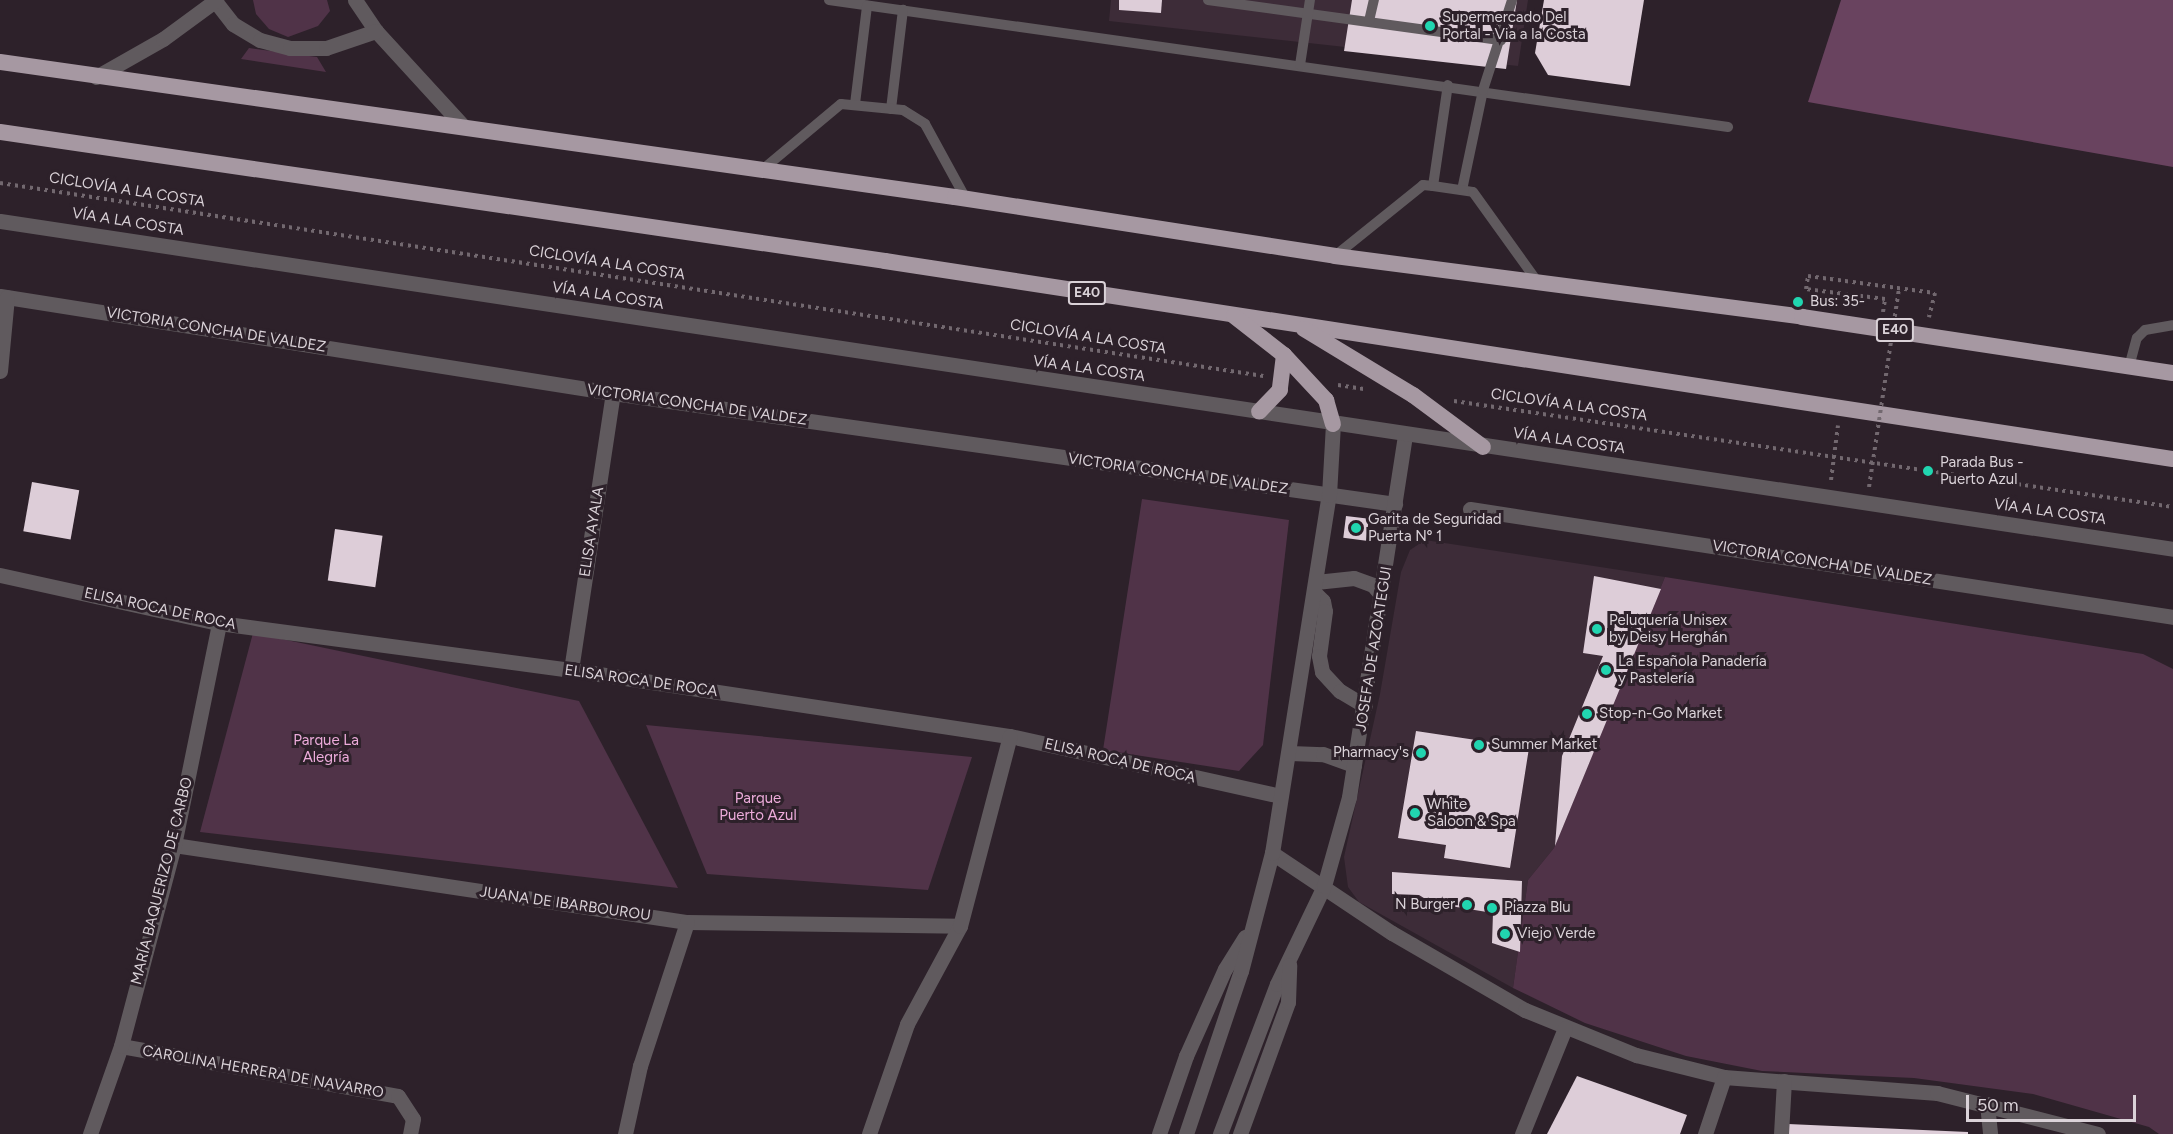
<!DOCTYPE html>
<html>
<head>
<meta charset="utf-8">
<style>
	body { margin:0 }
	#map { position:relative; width:2173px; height:1134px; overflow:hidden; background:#2d212a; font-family:Figtree,sans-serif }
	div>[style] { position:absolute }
	.built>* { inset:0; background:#3d2c38 }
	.green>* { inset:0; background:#503348 }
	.forest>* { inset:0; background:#69435f }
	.building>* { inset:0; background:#ddcdd8; transform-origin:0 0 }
	.path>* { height:4px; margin-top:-2px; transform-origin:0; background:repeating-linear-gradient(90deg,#72686f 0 3px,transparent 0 7.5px) }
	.service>* { height:10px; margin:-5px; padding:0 5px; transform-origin:5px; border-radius:5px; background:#605a5e }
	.minor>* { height:15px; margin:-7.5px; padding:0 7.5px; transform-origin:7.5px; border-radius:7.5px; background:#605a5e }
	.tertiary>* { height:15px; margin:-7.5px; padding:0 7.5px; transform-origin:7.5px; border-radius:7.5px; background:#605a5e }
	.trunk>* { height:16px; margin:-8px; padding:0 8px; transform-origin:8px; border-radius:8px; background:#a698a2 }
	.path-bridge>* { height:4px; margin-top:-2px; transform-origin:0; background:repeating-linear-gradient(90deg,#72686f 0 3px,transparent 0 7.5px) }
	.dots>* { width:16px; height:16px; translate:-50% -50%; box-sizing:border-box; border:3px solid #2d212a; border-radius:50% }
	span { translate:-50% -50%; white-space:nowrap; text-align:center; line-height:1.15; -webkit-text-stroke:6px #2d212a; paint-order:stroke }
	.shield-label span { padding:2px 4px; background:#2d212a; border:2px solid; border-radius:4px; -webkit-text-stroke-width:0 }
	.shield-label { font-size:14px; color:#dad2d8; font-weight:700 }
	.poi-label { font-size:15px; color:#dad2d8 }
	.left { translate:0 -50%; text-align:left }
	.right { translate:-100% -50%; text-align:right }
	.street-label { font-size:15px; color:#dad2d8 }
	.park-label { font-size:15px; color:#ecabda }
	.scale { position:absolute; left:1966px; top:1095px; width:170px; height:27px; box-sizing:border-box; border:3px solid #dad2d8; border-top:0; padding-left:8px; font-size:18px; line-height:21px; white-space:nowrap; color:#dad2d8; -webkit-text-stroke:4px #2d212a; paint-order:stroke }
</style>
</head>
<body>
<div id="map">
	<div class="built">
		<div style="clip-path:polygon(1111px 0,1528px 0,1518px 66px,1109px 21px)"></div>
		<div style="clip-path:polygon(1425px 540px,1665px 577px,1554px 848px,1528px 880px,1513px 988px,1359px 902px,1348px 887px,1344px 857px,1380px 694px,1401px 572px,1410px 550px)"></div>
	</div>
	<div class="green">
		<div style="clip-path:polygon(253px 0,327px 0,330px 11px,318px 26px,288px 37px,269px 29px,256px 14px)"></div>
		<div style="clip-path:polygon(249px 48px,317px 57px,326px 72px,241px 59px)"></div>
		<div style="clip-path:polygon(1142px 499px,1289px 520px,1263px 745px,1239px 771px,1103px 750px)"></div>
		<div style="clip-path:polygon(1665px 577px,2143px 654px,2173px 669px,2173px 1134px,2159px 1134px,2149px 1127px,2033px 1094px,1914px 1078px,1762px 1071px,1686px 1056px,1585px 1023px,1513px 988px,1528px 880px,1554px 848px)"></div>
		<div style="clip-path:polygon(253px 633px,579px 701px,678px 888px,200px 832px)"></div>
		<div style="clip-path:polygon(646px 725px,972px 757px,928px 890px,707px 874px)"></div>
	</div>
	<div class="forest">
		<div style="clip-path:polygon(1841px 0,2173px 0,2173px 167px,1808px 102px)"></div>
	</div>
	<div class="building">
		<div style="clip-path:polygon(1119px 0,1162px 0,1161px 13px,1119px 10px)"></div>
		<div style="clip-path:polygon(1352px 0,1517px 0,1506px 69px,1344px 51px)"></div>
		<div style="clip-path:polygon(1544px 0,1644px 0,1630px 86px,1548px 75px,1535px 53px)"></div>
		<div style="left:32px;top:482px;width:48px;height:50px;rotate:10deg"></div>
		<div style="left:1346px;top:516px;width:23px;height:22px;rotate:7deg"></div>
		<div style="left:335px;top:529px;width:48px;height:52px;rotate:8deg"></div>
		<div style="clip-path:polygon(1594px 576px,1661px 589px,1555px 846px,1562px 756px,1603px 656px,1583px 653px)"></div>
		<div style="clip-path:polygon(1416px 731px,1529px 748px,1510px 868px,1444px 858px,1446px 845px,1398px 838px)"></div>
		<div style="clip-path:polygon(1392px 872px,1522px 881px,1520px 952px,1492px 943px,1493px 913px,1432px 903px,1419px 895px,1392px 894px)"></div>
		<div style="clip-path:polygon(1577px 1076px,1687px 1115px,1680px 1134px,1547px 1134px)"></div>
		<div style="clip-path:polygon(1788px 1124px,1968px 1132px,1968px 1134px,1788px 1134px)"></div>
	</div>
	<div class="path">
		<div style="left:0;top:183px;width:1278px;rotate:8.69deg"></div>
		<div style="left:1883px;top:312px;width:13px;rotate:-81deg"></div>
		<div style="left:1885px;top:299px;width:80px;rotate:-172.8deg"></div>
		<div style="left:1806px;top:289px;width:13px;rotate:-81deg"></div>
		<div style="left:1808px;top:276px;width:128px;rotate:7.6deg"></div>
		<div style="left:1935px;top:293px;width:25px;rotate:104deg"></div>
		<div style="left:1338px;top:385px;width:26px;rotate:9deg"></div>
		<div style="left:1454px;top:401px;width:727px;rotate:8.39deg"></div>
		<div style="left:1831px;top:480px;width:55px;rotate:-82.7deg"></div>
	</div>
	<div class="service">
		<div style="left:829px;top:0;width:908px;rotate:8.04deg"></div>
		<div style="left:1208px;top:0;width:296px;rotate:7.8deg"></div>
		<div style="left:1369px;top:21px;width:22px;rotate:-77deg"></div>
		<div style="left:1300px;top:65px;width:66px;rotate:-81.3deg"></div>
		<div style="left:855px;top:104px;width:99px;rotate:-83deg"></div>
		<div style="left:891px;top:109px;width:100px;rotate:-83.1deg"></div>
		<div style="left:762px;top:170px;width:103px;rotate:-39.9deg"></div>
		<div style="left:841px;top:104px;width:62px;rotate:5.5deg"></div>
		<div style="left:903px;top:110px;width:26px;rotate:32deg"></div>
		<div style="left:925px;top:124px;width:85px;rotate:61.3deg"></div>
		<div style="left:1433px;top:186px;width:102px;rotate:-81.6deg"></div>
		<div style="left:1462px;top:190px;width:102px;rotate:-78.1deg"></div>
		<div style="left:1483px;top:90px;width:95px;rotate:-72.1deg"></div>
		<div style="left:1335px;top:256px;width:113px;rotate:-38.9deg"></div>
		<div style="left:1423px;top:185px;width:10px;rotate:6deg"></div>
		<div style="left:1433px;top:186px;width:40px;rotate:8.5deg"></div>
		<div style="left:1473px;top:192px;width:110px;rotate:54.3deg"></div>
		<div style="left:2129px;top:367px;width:30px;rotate:-75deg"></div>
		<div style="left:2137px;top:338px;width:11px;rotate:-45deg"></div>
		<div style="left:2145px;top:330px;width:28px;rotate:-10deg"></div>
	</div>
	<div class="minor">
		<div style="left:355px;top:0;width:37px;rotate:56deg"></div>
		<div style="left:376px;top:31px;width:130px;rotate:47.5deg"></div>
		<div style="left:215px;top:1px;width:29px;rotate:52deg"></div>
		<div style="left:233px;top:24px;width:31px;rotate:31deg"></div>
		<div style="left:260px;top:40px;width:31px;rotate:15deg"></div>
		<div style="left:290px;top:48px;width:36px"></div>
		<div style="left:326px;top:48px;width:53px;rotate:-18.8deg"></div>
		<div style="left:96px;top:77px;width:77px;rotate:-29.6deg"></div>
		<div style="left:163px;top:39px;width:66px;rotate:-36.3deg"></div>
		<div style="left:0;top:296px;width:621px;rotate:8.99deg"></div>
		<div style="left:613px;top:393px;width:790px;rotate:8.08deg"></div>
		<div style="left:0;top:371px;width:74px;rotate:-84.6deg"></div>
		<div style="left:1470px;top:509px;width:711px;rotate:8.73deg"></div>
		<div style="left:0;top:575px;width:224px;rotate:12.4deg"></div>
		<div style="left:219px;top:623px;width:376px;rotate:7.6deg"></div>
		<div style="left:592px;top:673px;width:423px;rotate:8.6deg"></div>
		<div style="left:1010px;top:736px;width:277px;rotate:12.5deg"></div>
		<div style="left:1316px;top:582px;width:38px;rotate:-6deg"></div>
		<div style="left:1354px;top:578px;width:20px;rotate:20deg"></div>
		<div style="left:1373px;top:585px;width:14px;rotate:51deg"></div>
		<div style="left:1315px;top:593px;width:11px;rotate:45deg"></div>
		<div style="left:1323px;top:601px;width:10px;rotate:79deg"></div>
		<div style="left:1325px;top:611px;width:45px;rotate:97.6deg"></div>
		<div style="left:1319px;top:656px;width:16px;rotate:79deg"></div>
		<div style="left:1322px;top:672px;width:26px;rotate:47deg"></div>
		<div style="left:1340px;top:691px;width:29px;rotate:31deg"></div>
		<div style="left:571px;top:670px;width:280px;rotate:-81.4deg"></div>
		<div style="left:1290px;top:753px;width:33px;rotate:2deg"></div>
		<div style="left:1323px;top:754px;width:33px;rotate:20deg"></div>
		<div style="left:174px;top:845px;width:519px;rotate:8.54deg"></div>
		<div style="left:687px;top:922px;width:273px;rotate:0.8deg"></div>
		<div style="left:1272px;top:853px;width:144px;rotate:33.7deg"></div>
		<div style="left:1392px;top:933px;width:154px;rotate:30.1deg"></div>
		<div style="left:1525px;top:1010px;width:120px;rotate:22.1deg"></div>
		<div style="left:1636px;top:1055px;width:91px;rotate:14deg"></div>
		<div style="left:1724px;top:1077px;width:214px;rotate:4.3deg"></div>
		<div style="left:1937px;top:1093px;width:166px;rotate:14.3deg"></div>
		<div style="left:121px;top:1046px;width:281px;rotate:10.2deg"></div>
		<div style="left:398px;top:1096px;width:27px;rotate:57deg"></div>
		<div style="left:413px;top:1119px;width:15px;rotate:101deg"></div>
		<div style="left:1987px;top:1104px;width:30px;rotate:84deg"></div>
		<div style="left:90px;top:1134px;width:93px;rotate:-70.6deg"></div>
		<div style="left:121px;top:1046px;width:208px;rotate:-75.2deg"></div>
		<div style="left:174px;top:845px;width:227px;rotate:-78.5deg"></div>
		<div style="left:625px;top:1134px;width:70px;rotate:-77.6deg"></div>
		<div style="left:640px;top:1066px;width:151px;rotate:-71.9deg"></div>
		<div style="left:869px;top:1134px;width:116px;rotate:-70.9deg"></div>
		<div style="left:907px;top:1024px;width:111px;rotate:-61.6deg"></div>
		<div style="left:960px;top:926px;width:196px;rotate:-75.3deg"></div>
		<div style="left:1159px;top:1134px;width:83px;rotate:-70.9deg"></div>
		<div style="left:1186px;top:1056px;width:95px;rotate:-65.9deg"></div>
		<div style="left:1225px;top:969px;width:38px;rotate:-58deg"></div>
		<div style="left:1186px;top:1134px;width:172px;rotate:-71.4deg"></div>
		<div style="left:1241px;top:971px;width:122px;rotate:-75.3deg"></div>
		<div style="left:1272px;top:853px;width:363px;rotate:-81deg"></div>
		<div style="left:1329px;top:495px;width:71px;rotate:-86.8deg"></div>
		<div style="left:1220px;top:1134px;width:160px;rotate:-69.2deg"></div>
		<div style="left:1277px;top:984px;width:109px;rotate:-64.4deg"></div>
		<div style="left:1324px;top:886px;width:92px;rotate:-74.3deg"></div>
		<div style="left:1349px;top:797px;width:366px;rotate:-81.2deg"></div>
		<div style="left:1240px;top:1134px;width:140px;rotate:-70deg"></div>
		<div style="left:1288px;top:1002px;width:37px;rotate:-88deg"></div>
		<div style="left:1522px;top:1134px;width:114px;rotate:-67.9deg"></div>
		<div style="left:1705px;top:1134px;width:60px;rotate:-71.6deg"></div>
		<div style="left:1781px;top:1134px;width:53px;rotate:-86.8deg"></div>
	</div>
	<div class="tertiary">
		<div style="left:0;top:221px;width:2198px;rotate:8.58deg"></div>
	</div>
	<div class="trunk">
		<div style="left:0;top:62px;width:964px;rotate:8.05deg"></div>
		<div style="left:955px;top:197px;width:385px;rotate:8.8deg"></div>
		<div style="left:1335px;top:256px;width:471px;rotate:7.4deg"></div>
		<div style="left:1802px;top:317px;width:375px;rotate:8.6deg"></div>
		<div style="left:0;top:132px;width:894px;rotate:8.29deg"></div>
		<div style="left:885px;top:261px;width:1303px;rotate:8.74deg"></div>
		<div style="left:1234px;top:316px;width:63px;rotate:38deg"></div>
		<div style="left:1284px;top:355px;width:35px;rotate:97deg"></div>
		<div style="left:1280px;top:390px;width:30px;rotate:134deg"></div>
		<div style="left:1304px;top:329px;width:127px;rotate:31.2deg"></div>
		<div style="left:1413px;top:395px;width:87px;rotate:36.6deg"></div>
		<div style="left:1284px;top:355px;width:62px;rotate:47deg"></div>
		<div style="left:1326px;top:400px;width:25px;rotate:74deg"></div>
	</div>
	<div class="path-bridge">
		<div style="left:1869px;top:487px;width:201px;rotate:-81.4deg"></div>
	</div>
	<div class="dots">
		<div style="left:1430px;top:26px;background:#21d5b0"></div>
		<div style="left:1798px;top:302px;background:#21d5b0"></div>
		<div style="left:1928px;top:471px;background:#21d5b0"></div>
		<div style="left:1356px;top:528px;background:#21d5b0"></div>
		<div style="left:1597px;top:629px;background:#21d5b0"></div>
		<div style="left:1606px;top:670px;background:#21d5b0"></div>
		<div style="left:1587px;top:714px;background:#21d5b0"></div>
		<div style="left:1479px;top:745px;background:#21d5b0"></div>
		<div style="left:1421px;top:753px;background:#21d5b0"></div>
		<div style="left:1415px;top:813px;background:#21d5b0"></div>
		<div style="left:1467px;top:905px;background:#21d5b0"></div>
		<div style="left:1492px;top:908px;background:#21d5b0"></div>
		<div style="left:1505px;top:934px;background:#21d5b0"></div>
	</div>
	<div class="shield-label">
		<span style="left:1087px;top:293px">E40</span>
		<span style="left:1895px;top:330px">E40</span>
	</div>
	<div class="poi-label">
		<span class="left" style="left:1442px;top:26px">Supermercado Del<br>Portal - Via a la Costa</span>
		<span class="left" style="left:1810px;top:302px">Bus: 35-</span>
		<span class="left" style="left:1940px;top:471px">Parada Bus -<br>Puerto Azul</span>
		<span class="left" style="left:1368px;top:528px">Garita de Seguridad<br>Puerta Nº 1</span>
		<span class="left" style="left:1609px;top:629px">Peluquería Unisex<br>by Deisy Herghán</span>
		<span class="left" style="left:1618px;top:670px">La Española Panadería<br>y Pastelería</span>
		<span class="left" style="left:1599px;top:714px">Stop-n-Go Market</span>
		<span class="left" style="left:1491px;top:745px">Summer Market</span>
		<span class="right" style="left:1409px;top:753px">Pharmacy's</span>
		<span class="left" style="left:1427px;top:813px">White<br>Saloon &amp; Spa</span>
		<span class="right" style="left:1455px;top:905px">N Burger</span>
		<span class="left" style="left:1504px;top:908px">Piazza Blu</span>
		<span class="left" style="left:1517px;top:934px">Viejo Verde</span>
	</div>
	<div class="street-label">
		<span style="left:127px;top:190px;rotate:9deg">CICLOVÍA A LA COSTA</span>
		<span style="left:128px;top:222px;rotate:9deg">VÍA A LA COSTA</span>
		<span style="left:607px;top:263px;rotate:9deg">CICLOVÍA A LA COSTA</span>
		<span style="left:608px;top:296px;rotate:9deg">VÍA A LA COSTA</span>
		<span style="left:216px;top:330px;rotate:9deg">VICTORIA CONCHA DE VALDEZ</span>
		<span style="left:1088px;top:337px;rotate:9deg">CICLOVÍA A LA COSTA</span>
		<span style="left:1089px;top:369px;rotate:8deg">VÍA A LA COSTA</span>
		<span style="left:697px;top:405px;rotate:8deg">VICTORIA CONCHA DE VALDEZ</span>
		<span style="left:1569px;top:405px;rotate:8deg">CICLOVÍA A LA COSTA</span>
		<span style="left:1569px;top:441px;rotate:8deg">VÍA A LA COSTA</span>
		<span style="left:1178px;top:474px;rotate:8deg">VICTORIA CONCHA DE VALDEZ</span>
		<span style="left:2050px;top:512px;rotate:8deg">VÍA A LA COSTA</span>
		<span style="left:592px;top:532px;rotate:-81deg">ELISA AYALA</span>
		<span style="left:1822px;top:563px;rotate:9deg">VICTORIA CONCHA DE VALDEZ</span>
		<span style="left:160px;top:609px;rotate:12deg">ELISA ROCA DE ROCA</span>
		<span style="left:1374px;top:649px;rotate:-81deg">JOSEFA DE AZOATEGUI</span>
		<span style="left:641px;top:681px;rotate:8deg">ELISA ROCA DE ROCA</span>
		<span style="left:1120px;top:761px;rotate:13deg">ELISA ROCA DE ROCA</span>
		<span style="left:162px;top:881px;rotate:-76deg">MARÍA BAQUERIZO DE CARBO</span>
		<span style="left:565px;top:904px;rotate:8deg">JUANA DE IBARBOUROU</span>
		<span style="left:263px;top:1072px;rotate:10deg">CAROLINA HERRERA DE NAVARRO</span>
	</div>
	<div class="park-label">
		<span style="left:326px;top:749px">Parque La<br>Alegría</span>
		<span style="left:758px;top:807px">Parque<br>Puerto Azul</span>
	</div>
	<div class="scale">50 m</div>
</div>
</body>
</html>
